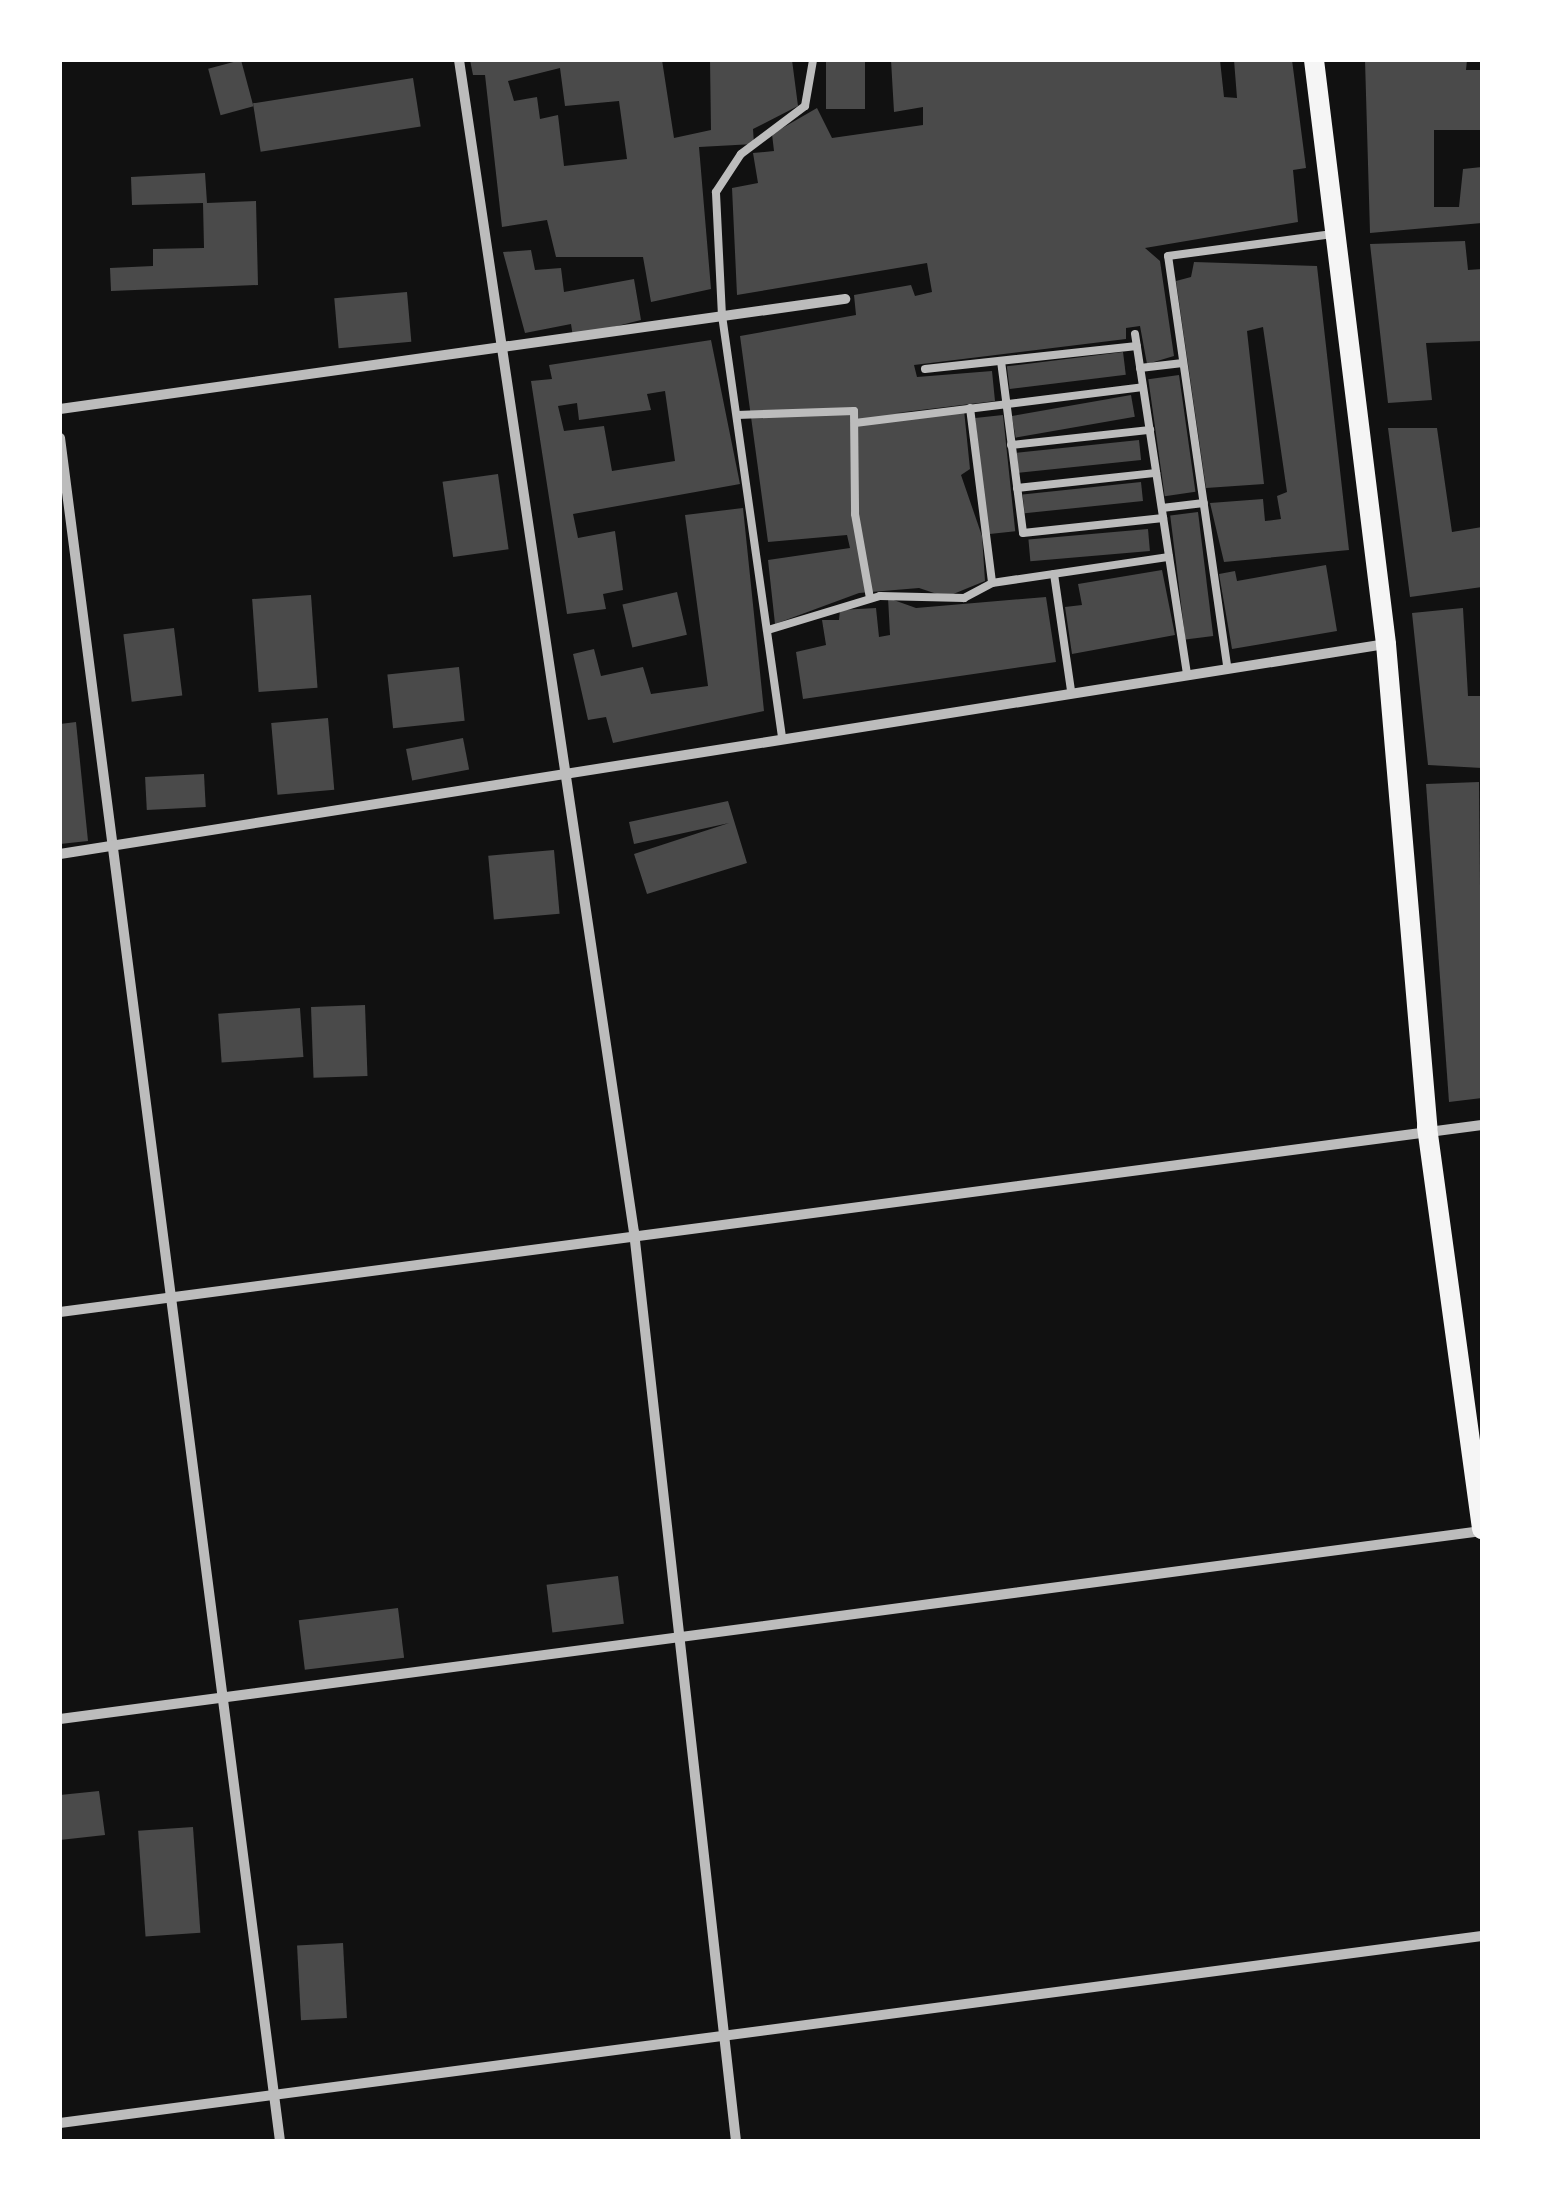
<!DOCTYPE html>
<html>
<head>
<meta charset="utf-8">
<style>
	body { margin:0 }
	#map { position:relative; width:1542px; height:2201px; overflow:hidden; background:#111; font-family:Lato,sans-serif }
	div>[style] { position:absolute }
	.building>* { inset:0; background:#4a4a4a; transform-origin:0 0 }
	.service>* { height:8px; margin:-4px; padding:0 4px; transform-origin:4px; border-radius:4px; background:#bcbcbc }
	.minor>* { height:10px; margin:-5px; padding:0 5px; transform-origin:5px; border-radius:5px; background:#bcbcbc }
	.secondary>* { height:20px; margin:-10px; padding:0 10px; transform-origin:10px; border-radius:10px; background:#f5f5f5 }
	span { translate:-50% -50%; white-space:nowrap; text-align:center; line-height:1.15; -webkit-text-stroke:9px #fff; paint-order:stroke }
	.frame { position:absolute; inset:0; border:62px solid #fff; pointer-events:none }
</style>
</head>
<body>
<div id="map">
	<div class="building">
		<div style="left:241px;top:60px;width:48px;height:34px;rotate:75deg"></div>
		<div style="clip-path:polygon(evenodd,470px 60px,662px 60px,674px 138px,711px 130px,710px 60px,792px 60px,798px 106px,753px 129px,754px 144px,699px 147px,711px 289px,651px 302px,643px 257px,556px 257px,547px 220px,502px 227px,485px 75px,473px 75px,470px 60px,560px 68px,565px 106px,619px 101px,627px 159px,564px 166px,558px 115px,540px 119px,537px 97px,514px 101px,508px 81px,560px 68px)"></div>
		<div style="left:826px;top:60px;width:39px;height:49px"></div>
		<div style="clip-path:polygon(891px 60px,1220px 60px,1224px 97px,1237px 98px,1234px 60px,1292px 60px,1306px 168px,1293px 170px,1298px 222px,1145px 248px,1160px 261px,1174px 356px,1147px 364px,1140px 326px,1126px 328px,1126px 339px,914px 365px,917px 377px,992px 371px,995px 401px,896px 413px,964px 410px,970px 469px,961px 475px,982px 536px,985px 581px,946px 597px,919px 588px,859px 593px,775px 624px,768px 560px,850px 548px,847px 535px,768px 542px,740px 336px,856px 315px,854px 295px,911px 285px,915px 296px,932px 292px,927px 263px,737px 295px,732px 188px,758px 183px,753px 153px,774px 151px,772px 134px,817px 108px,832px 138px,923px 125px,923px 107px,894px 112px)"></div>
		<div style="clip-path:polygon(1365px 60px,1467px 60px,1466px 70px,1482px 70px,1482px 130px,1434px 130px,1434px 207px,1459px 207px,1463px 169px,1482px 167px,1482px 223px,1370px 233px)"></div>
		<div style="left:413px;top:78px;width:49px;height:162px;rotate:81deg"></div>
		<div style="clip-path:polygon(205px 173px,207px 203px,256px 201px,258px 285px,111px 291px,110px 268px,153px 266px,153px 249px,204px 248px,203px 203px,132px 205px,131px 177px)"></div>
		<div style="clip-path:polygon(1465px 241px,1468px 270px,1482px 269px,1482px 341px,1426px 343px,1432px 400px,1388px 403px,1370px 244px)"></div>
		<div style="clip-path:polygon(531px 250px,535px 270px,561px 268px,564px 292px,634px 279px,641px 320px,573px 337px,571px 324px,525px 333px,503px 252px)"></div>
		<div style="clip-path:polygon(1194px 262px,1317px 266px,1349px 550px,1224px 562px,1210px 503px,1263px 499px,1265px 521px,1281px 519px,1277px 496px,1287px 492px,1263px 327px,1247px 331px,1264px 484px,1206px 488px,1176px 281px,1191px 277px)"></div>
		<div style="left:407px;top:292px;width:50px;height:73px;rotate:85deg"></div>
		<div style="clip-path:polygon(evenodd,711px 340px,740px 484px,573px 514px,578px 538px,615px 531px,623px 590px,603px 594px,606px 609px,567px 614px,531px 381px,552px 379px,549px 365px,711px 340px,665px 391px,675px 461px,612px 471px,604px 426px,564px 431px,558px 406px,577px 403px,579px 420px,651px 410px,647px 394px,665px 391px)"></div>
		<div style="left:1123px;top:352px;width:23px;height:117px;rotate:83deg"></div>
		<div style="left:1179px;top:375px;width:118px;height:31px;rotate:82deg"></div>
		<div style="left:1131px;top:395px;width:22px;height:121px;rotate:80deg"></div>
		<div style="left:1003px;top:415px;width:117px;height:28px;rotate:84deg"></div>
		<div style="clip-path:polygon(1388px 428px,1437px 428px,1452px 532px,1482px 527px,1482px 587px,1410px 597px)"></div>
		<div style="left:1139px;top:440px;width:20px;height:123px;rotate:84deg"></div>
		<div style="left:498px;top:474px;width:76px;height:56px;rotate:82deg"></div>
		<div style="left:1141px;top:482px;width:19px;height:119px;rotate:84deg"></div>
		<div style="clip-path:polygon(743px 508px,764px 711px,613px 743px,606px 717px,588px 720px,573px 654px,594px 649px,601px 676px,643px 667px,651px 694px,708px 686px,685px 515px)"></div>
		<div style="left:1198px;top:512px;width:125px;height:28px;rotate:83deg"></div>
		<div style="left:1148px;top:529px;width:22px;height:120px;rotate:85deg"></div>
		<div style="clip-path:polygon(1326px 565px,1337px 631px,1232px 649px,1219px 574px,1235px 571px,1237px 581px)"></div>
		<div style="clip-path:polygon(1162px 570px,1175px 635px,1072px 654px,1065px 607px,1082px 605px,1078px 584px)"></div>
		<div style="left:677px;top:592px;width:44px;height:56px;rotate:77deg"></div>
		<div style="left:311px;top:595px;width:93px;height:59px;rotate:86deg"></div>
		<div style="clip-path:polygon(1046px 597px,1056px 662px,803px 699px,796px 652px,826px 645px,822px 620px,839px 620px,840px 610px,876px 608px,879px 637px,890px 635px,888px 598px,916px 608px)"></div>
		<div style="clip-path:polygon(1463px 608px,1468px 696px,1482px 696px,1482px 768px,1428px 765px,1412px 613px)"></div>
		<div style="left:174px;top:628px;width:68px;height:51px;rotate:83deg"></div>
		<div style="left:459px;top:667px;width:54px;height:72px;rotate:84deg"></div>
		<div style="left:328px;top:718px;width:72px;height:57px;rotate:85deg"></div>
		<div style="clip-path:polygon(76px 722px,88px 841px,60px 844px,60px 724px)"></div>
		<div style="left:463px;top:738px;width:32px;height:58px;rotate:79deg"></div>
		<div style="left:204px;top:774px;width:33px;height:59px;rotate:87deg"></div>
		<div style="clip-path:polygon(1479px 782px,1482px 1098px,1449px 1102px,1426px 784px)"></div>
		<div style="clip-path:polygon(728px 801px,747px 863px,647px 894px,634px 854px,729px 823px,634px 844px,629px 822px)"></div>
		<div style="left:554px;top:850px;width:64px;height:66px;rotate:85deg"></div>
		<div style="left:365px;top:1005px;width:71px;height:54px;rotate:88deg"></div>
		<div style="left:300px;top:1008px;width:49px;height:82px;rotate:86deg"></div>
		<div style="left:618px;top:1576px;width:48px;height:72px;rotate:83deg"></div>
		<div style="left:398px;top:1608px;width:50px;height:100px;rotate:83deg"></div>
		<div style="clip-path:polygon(99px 1791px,105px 1835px,60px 1840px,60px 1795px)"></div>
		<div style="left:193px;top:1827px;width:106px;height:55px;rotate:86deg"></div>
		<div style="left:343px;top:1943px;width:75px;height:46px;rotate:87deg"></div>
	</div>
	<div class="service">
		<div style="left:1135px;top:334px;width:342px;rotate:81.3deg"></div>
		<div style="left:1001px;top:361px;width:173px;rotate:82.7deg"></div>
		<div style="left:1023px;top:533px;width:141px;rotate:-6.1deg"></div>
		<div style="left:1140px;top:368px;width:43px;rotate:-6.6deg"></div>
		<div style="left:925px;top:369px;width:213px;rotate:-6.2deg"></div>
		<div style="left:970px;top:408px;width:176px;rotate:82.8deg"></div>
		<div style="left:737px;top:415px;width:117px;rotate:-2deg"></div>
		<div style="left:854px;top:411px;width:103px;rotate:89.4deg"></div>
		<div style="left:855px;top:514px;width:85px;rotate:79.9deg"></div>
		<div style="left:855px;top:423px;width:290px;rotate:-7.1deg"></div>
		<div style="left:1011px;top:445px;width:140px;rotate:-6.2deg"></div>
		<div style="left:1017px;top:488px;width:140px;rotate:-6.2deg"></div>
		<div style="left:1162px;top:508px;width:42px;rotate:-6.8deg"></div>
		<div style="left:1054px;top:574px;width:118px;rotate:81.7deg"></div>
		<div style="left:768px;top:630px;width:117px;rotate:-16.9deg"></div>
		<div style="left:880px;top:596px;width:84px;rotate:1.4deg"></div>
		<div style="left:964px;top:598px;width:32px;rotate:-28deg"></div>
		<div style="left:992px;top:583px;width:179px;rotate:-8.4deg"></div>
		<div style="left:1227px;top:665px;width:413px;rotate:-98.2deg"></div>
		<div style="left:1168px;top:256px;width:166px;rotate:-7.6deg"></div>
		<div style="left:782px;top:737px;width:425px;rotate:-98.1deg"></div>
		<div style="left:722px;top:316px;width:124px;rotate:-92.8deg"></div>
		<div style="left:716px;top:192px;width:45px;rotate:-56.7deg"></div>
		<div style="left:741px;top:154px;width:80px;rotate:-36.9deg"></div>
		<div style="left:805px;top:106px;width:47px;rotate:-80.1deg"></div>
	</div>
	<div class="minor">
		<div style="left:459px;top:60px;width:1185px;rotate:81.51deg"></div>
		<div style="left:634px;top:1232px;width:915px;rotate:83.6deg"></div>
		<div style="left:60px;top:409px;width:793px;rotate:-7.98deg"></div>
		<div style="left:60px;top:438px;width:1717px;rotate:82.64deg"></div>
		<div style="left:60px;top:854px;width:1343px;rotate:-9deg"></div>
		<div style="left:60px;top:1312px;width:1434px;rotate:-7.49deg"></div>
		<div style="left:60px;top:1719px;width:1434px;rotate:-7.53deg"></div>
		<div style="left:60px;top:2123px;width:1434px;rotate:-7.49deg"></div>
	</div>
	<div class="secondary">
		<div style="left:1314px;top:60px;width:588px;rotate:82.97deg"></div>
		<div style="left:1386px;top:644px;width:485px;rotate:85.1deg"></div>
		<div style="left:1427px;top:1127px;width:406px;rotate:82.2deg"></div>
	</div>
	<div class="frame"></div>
</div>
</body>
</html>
